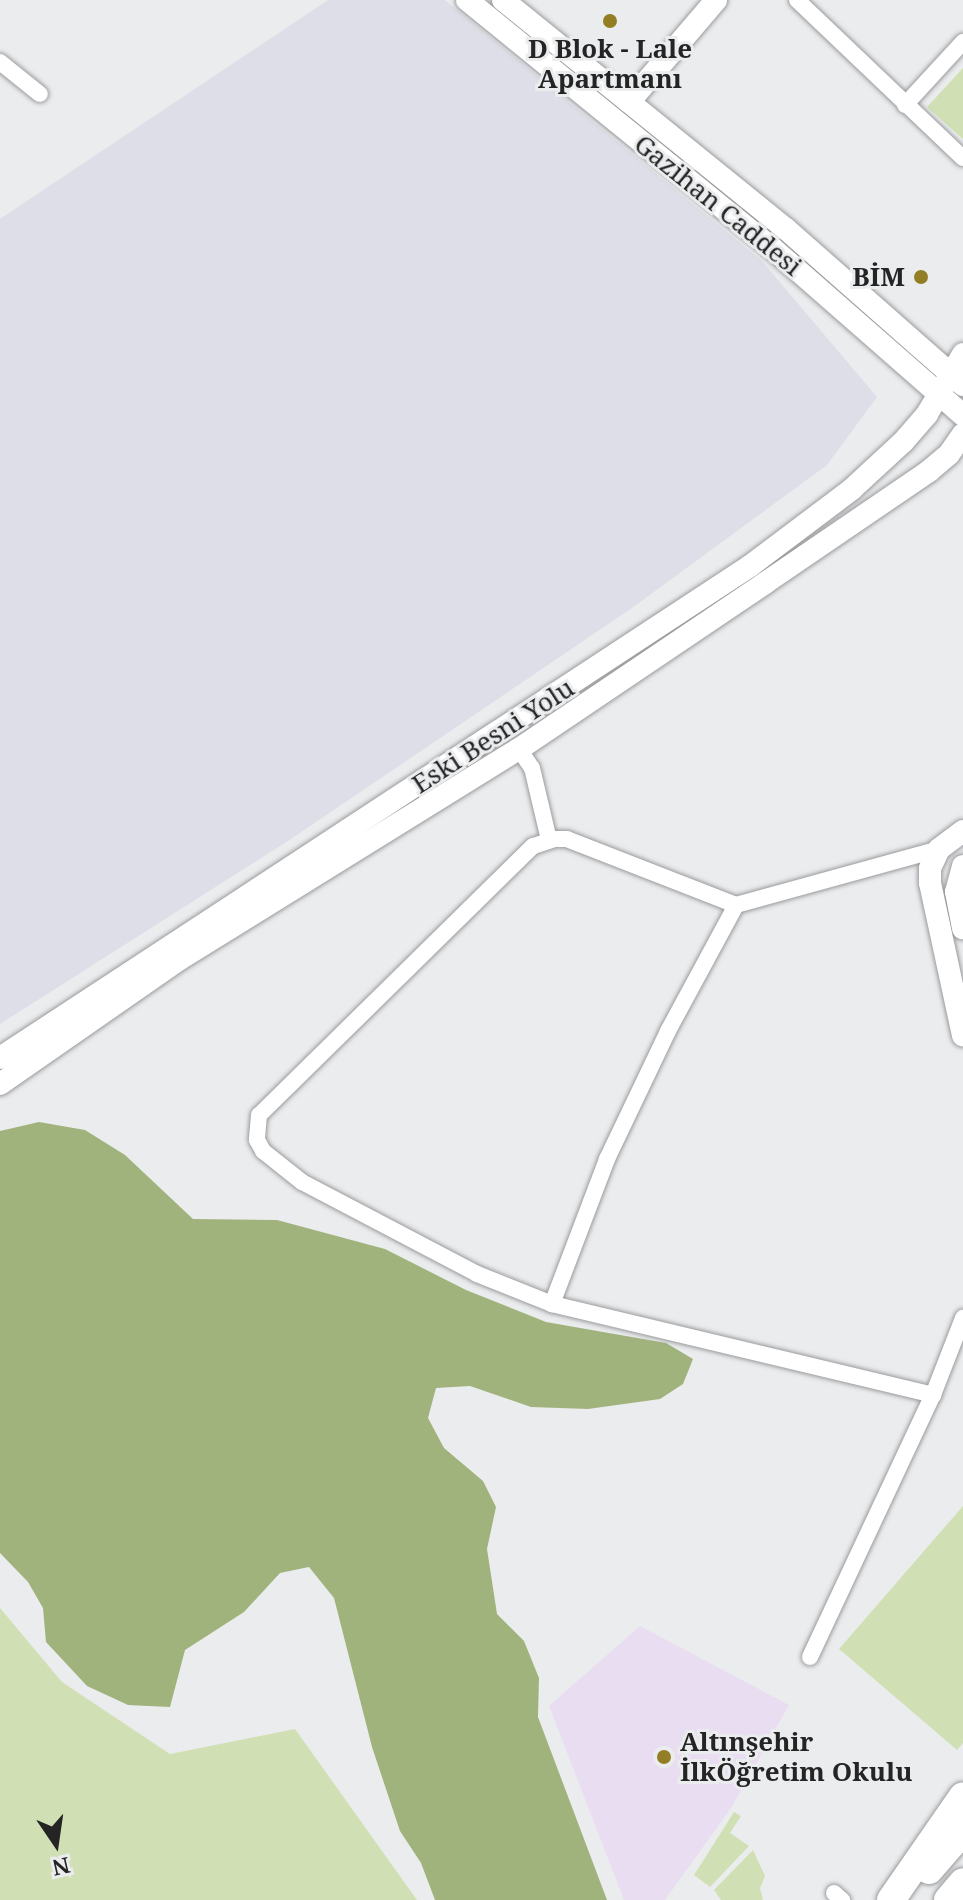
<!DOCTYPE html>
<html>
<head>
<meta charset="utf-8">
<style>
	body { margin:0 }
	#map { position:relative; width:963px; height:1900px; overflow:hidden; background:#ebecee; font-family:"Noto Serif",serif }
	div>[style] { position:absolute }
	.built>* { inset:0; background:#dedee8 }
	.education>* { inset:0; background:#e9ddf1 }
	.green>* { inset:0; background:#d1e0b4 }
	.forest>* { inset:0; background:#a1b37d }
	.roads { filter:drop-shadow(0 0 2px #9a9b9d) drop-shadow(0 0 2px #9a9b9d) }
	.street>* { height:16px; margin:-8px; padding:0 8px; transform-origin:8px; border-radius:8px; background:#fff }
	.secondary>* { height:22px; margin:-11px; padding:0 11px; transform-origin:11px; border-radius:11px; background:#fff }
	.highway>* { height:28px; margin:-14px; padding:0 14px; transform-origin:14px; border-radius:14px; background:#fff }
	.dots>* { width:22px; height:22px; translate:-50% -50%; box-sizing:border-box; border:4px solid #ebecee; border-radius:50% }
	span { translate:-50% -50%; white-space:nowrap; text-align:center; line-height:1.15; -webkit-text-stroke:6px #ebecee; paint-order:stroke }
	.poi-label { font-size:26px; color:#242425; font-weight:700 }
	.right { translate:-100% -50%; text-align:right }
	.left { translate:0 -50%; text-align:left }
	.street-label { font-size:26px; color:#242425 }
	.north { position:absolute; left:16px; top:1804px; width:80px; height:80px; -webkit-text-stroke:6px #ebecee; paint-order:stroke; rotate:167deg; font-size:22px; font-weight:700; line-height:32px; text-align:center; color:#242425 }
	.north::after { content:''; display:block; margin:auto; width:28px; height:36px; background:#242425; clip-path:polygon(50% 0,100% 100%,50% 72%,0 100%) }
</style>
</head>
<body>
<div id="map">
	<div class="built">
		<div style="clip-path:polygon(328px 0,445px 0,762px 261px,877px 397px,827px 465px,632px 608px,288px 841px,0 1024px,0 219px)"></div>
	</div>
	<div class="education">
		<div style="clip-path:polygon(640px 1626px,789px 1705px,731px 1808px,665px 1900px,624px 1900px,549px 1706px)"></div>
	</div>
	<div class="green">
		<div style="clip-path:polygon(963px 68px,963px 139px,927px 107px)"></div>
		<div style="clip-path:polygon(963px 1506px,963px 1743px,957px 1750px,839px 1649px)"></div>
		<div style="clip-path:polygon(0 1608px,62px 1682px,170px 1754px,295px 1729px,417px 1900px,0 1900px)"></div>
		<div style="clip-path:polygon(734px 1812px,741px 1816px,730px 1833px,749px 1846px,710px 1887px,694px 1875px)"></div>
		<div style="clip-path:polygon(753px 1850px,765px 1876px,760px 1888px,763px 1900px,721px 1900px,714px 1890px)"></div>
	</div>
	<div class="forest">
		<div style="clip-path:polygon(39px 1122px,85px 1130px,125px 1155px,193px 1219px,277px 1220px,385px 1249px,466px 1290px,546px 1322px,666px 1343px,693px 1359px,683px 1384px,660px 1399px,588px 1409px,531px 1407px,470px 1386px,436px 1388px,428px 1418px,444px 1448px,483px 1481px,496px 1507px,487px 1549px,497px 1614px,524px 1641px,539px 1678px,538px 1717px,607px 1900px,435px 1900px,421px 1863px,400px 1831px,372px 1747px,334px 1598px,309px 1567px,280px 1573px,244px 1612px,185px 1650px,170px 1707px,128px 1705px,87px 1686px,46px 1642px,43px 1608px,28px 1582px,0 1553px,0 1131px)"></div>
	</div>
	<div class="roads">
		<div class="street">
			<div style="left:797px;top:0;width:229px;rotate:43.6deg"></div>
			<div style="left:0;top:62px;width:51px;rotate:38.7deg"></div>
			<div style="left:905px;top:105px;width:86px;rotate:-47.4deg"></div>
			<div style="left:519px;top:749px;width:23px;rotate:56deg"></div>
			<div style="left:532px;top:768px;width:74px;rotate:76.7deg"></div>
			<div style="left:736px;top:905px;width:181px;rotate:-158.7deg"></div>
			<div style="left:567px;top:839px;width:12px;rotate:180deg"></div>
			<div style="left:555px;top:839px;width:23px;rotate:162deg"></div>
			<div style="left:533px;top:846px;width:384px;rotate:135.5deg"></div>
			<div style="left:259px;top:1115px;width:25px;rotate:95deg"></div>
			<div style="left:257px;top:1140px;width:13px;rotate:61deg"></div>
			<div style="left:263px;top:1151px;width:50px;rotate:38.5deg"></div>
			<div style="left:302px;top:1182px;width:198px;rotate:27.7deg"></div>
			<div style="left:477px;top:1274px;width:81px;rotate:21.8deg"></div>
			<div style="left:552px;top:1304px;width:392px;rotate:13.4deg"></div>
			<div style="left:552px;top:1304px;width:155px;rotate:-69.2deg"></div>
			<div style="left:607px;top:1159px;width:142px;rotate:-64.5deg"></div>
			<div style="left:668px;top:1031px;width:143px;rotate:-61.6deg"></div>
			<div style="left:736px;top:905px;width:211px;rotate:-15.4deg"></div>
			<div style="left:810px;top:1657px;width:289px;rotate:-64.9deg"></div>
			<div style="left:933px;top:1395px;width:83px;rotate:-68.7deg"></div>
			<div style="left:834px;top:1893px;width:11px;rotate:41deg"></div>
		</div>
		<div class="secondary">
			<div style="left:467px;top:0;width:392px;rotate:39.1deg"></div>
			<div style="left:771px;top:247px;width:255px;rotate:41.2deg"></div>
			<div style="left:503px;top:0;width:364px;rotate:39deg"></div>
			<div style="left:786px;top:229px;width:236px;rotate:41.4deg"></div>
			<div style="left:629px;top:102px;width:134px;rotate:-49.5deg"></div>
			<div style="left:963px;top:831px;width:30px;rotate:143deg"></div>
			<div style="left:939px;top:849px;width:21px;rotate:115deg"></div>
			<div style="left:930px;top:868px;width:15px;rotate:90deg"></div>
			<div style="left:930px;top:883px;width:156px;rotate:77.8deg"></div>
			<div style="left:963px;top:866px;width:27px;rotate:105deg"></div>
			<div style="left:956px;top:892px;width:37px;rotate:79deg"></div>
			<div style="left:0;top:1058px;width:897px;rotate:-33.26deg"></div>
			<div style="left:750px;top:566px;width:128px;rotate:-37deg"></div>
			<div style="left:852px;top:489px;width:69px;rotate:-42.7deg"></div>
			<div style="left:903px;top:442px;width:37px;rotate:-49deg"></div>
			<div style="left:927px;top:414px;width:70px;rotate:-59deg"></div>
			<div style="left:0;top:1084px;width:219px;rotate:-34.8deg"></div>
			<div style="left:180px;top:959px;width:399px;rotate:-31.8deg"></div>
			<div style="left:519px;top:749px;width:297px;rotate:-34deg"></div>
			<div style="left:765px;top:583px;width:199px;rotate:-34.3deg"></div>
			<div style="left:929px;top:471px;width:26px;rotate:-40deg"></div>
			<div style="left:949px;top:454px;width:24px;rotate:-55deg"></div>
		</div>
		<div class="highway">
			<div style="left:929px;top:1870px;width:52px;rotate:-48.9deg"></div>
			<div style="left:891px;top:1900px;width:126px;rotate:-55.3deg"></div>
			<div style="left:948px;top:1900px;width:23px;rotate:-50deg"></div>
		</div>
	</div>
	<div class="dots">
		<div style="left:610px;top:21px;background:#937e25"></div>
		<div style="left:921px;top:277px;background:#937e25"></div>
		<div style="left:664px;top:1757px;background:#937e25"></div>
	</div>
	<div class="poi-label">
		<span style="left:610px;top:64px">D Blok - Lale<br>Apartmanı</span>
		<span class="right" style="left:905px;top:277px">BİM</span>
		<span class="left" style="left:680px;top:1757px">Altınşehir<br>İlkÖğretim Okulu</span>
	</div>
	<div class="street-label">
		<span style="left:718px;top:205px;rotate:39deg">Gazihan Caddesi</span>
		<span style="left:493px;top:736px;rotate:-33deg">Eski Besni Yolu</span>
	</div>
	<div class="north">N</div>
</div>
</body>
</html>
